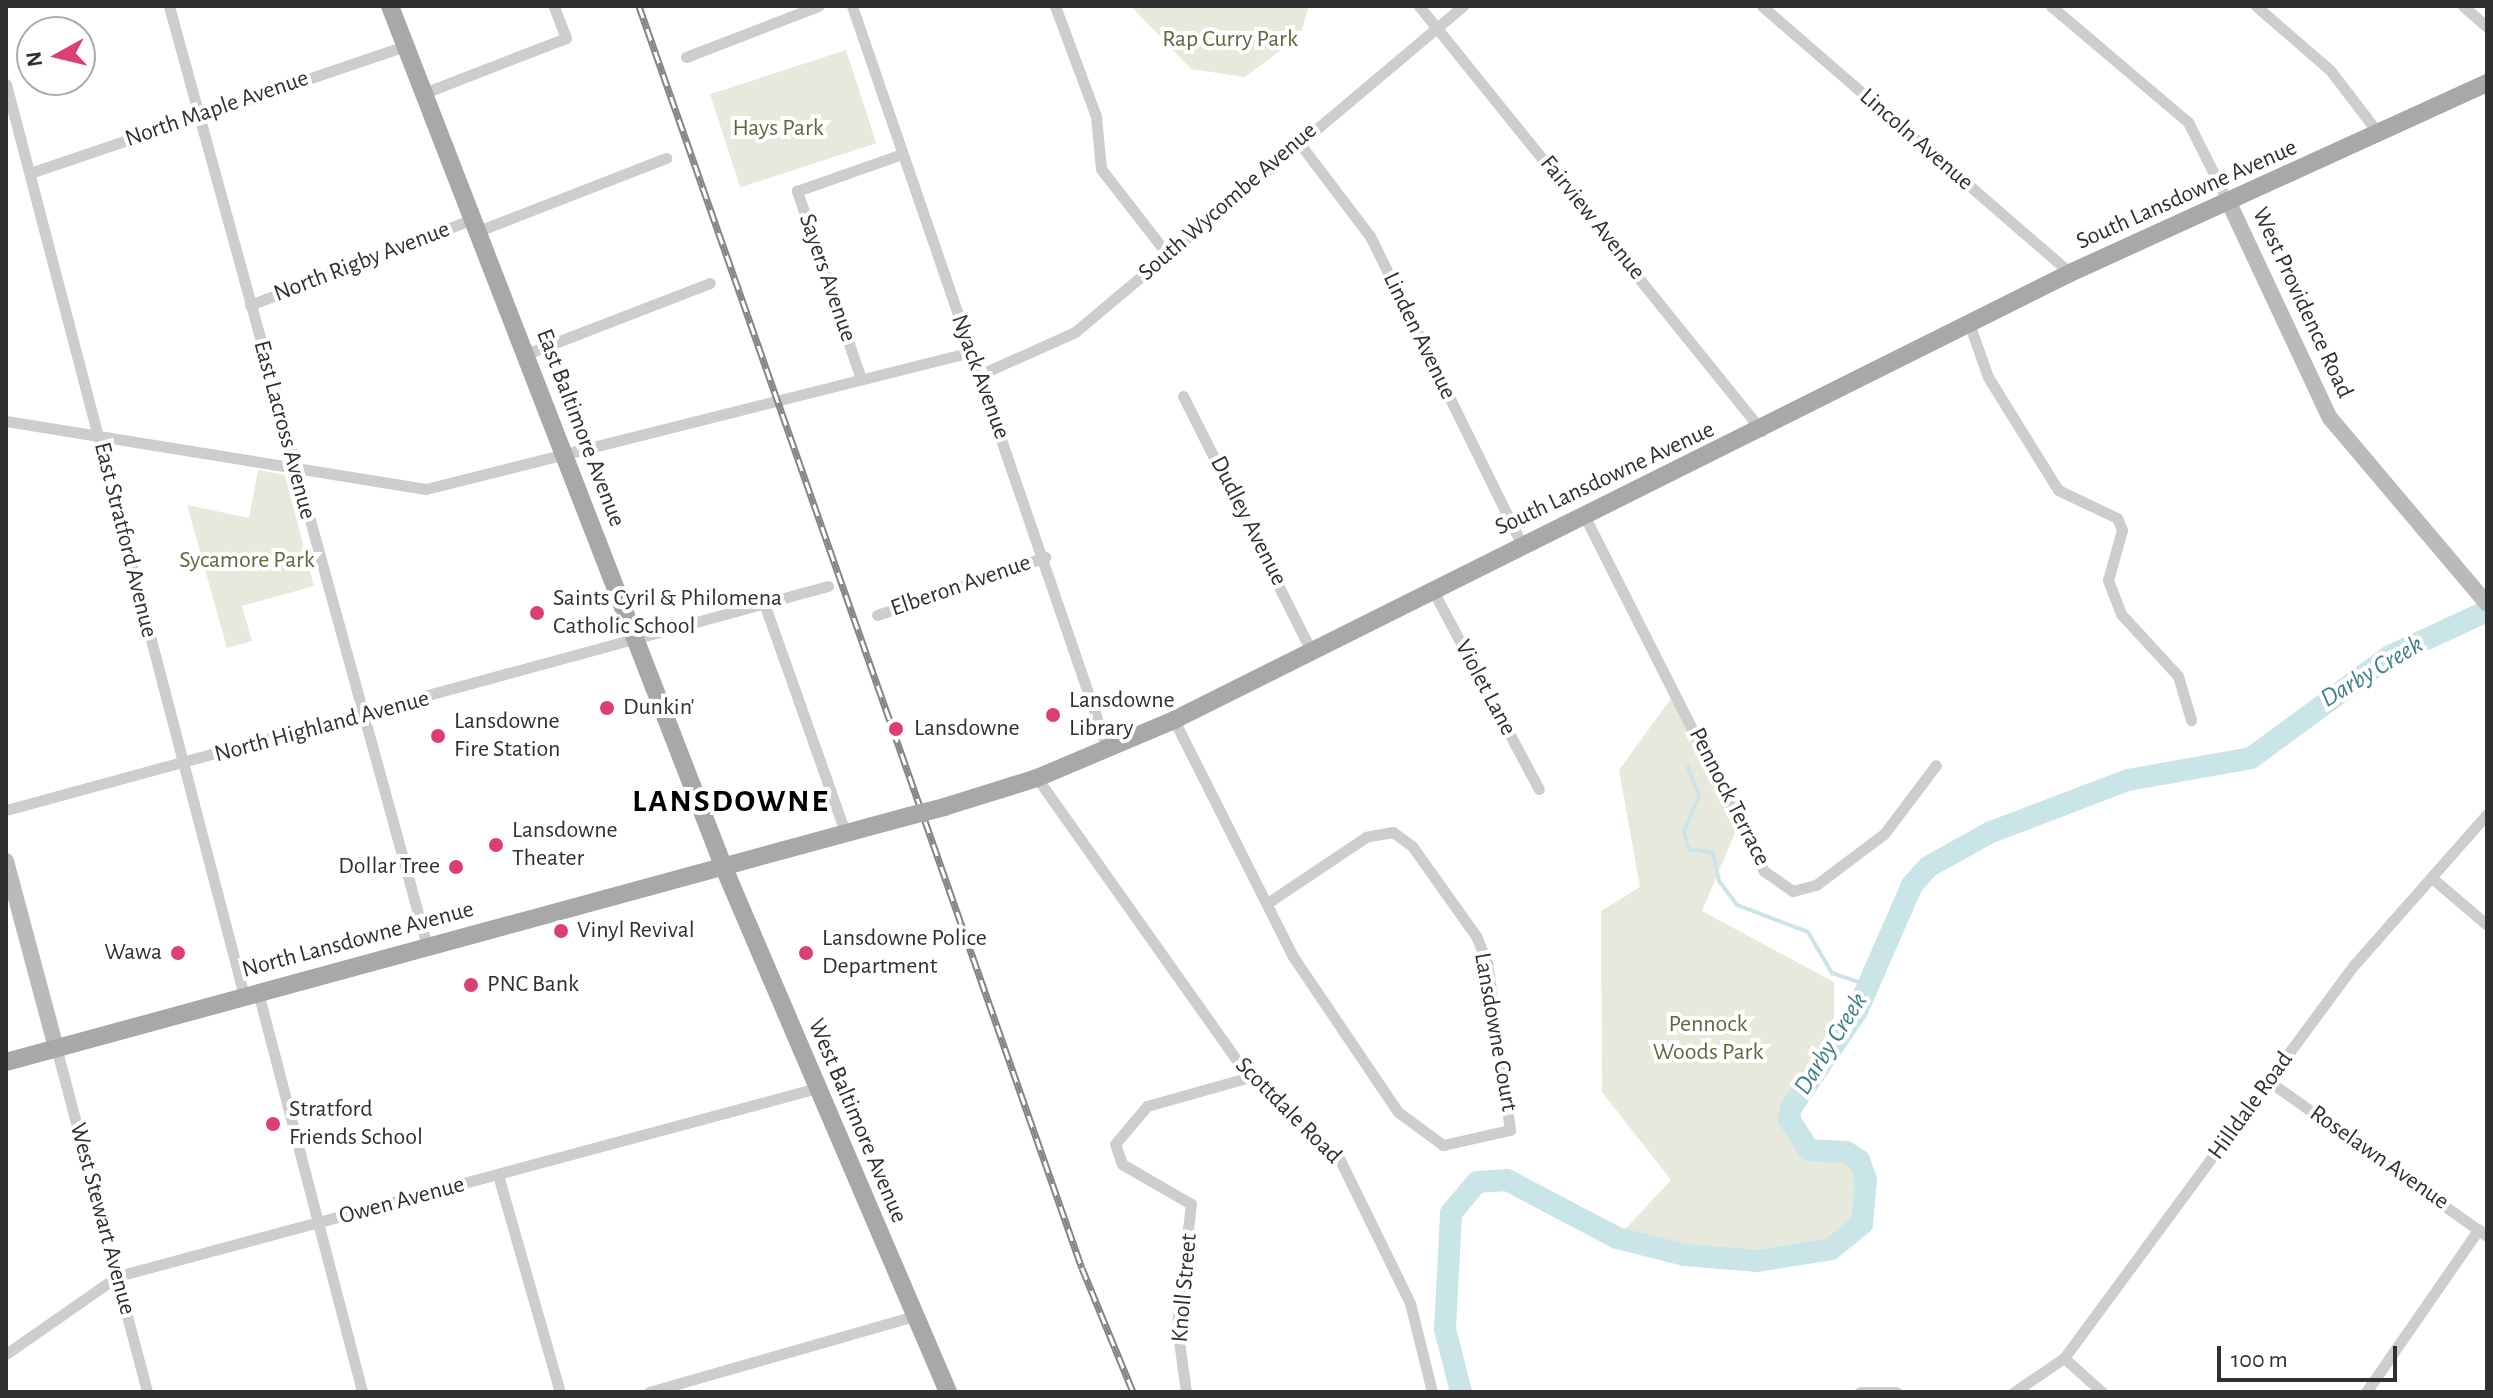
<!DOCTYPE html>
<html>
<head>
<meta charset="utf-8">
<style>
	body { margin:0 }
	#map { position:relative; width:2493px; height:1398px; overflow:hidden; background:#fff; font-family:"Alegreya Sans",sans-serif }
	div>[style] { position:absolute }
	.green>* { inset:0; background:#e7e9dc; transform-origin:0 0 }
	.stream>* { height:4px; margin:-2px; padding:0 2px; transform-origin:2px; border-radius:2px; background:#cae5e8 }
	.river>* { height:22px; margin:-11px; padding:0 11px; transform-origin:11px; border-radius:11px; background:#cae5e8 }
	.street>* { height:11px; margin:-5.5px; padding:0 5.5px; transform-origin:5.5px; border-radius:5.5px; background:#cdcdcd }
	.secondary>* { height:16px; margin:-8px; padding:0 8px; transform-origin:8px; border-radius:8px; background:#bababa }
	.primary>* { height:18px; margin:-9px; padding:0 9px; transform-origin:9px; border-radius:9px; background:#a8a8a8 }
	.rail>* { height:7px; margin-top:-3.5px; transform-origin:0; background:repeating-linear-gradient(90deg,#fff 0 12px,#858585 0 24px); box-sizing:border-box; border-block:2px solid #858585 }
	.primary-bridge>* { height:18px; margin:-9px; padding:0 9px; transform-origin:9px; border-radius:9px; background:#a8a8a8 }
	.dots>* { width:22px; height:22px; translate:-50% -50%; box-sizing:border-box; border:4px solid #fff; border-radius:50% }
	span { translate:-50% -50%; white-space:nowrap; text-align:center; line-height:1.15; -webkit-text-stroke:8px #fff; paint-order:stroke }
	.park-label { font-size:24px; color:#5f6940 }
	.street-label { font-size:24px; color:#303030 }
	.poi-label { font-size:24px; color:#303030 }
	.left { translate:0 -50%; text-align:left }
	.right { translate:-100% -50%; text-align:right }
	.water-label { font-size:26px; color:#408088; font-style:italic }
	.district-label { font-size:32px; color:#000; font-weight:700; letter-spacing:2px }
	.frame { position:absolute; inset:0; border:8px solid #303030; pointer-events:none }
	.north { position:absolute; left:16px; top:16px; width:80px; height:80px; box-sizing:border-box; background:#fff; border:2px solid #acacac; border-radius:50%; rotate:262deg; font-size:22px; font-weight:700; line-height:32px; text-align:center; color:#303030 }
	.north::after { content:''; display:block; margin:auto; width:28px; height:36px; background:#db3f76; clip-path:polygon(50% 0,100% 100%,50% 72%,0 100%) }
	.scale { position:absolute; left:2217px; top:1346px; width:180px; height:36px; box-sizing:border-box; border:4px solid #303030; border-top:0; padding-left:10px; font-size:24px; line-height:28px; white-space:nowrap; color:#303030; -webkit-text-stroke:6px #fff; paint-order:stroke }
</style>
</head>
<body>
<div id="map">
	<div class="green">
		<div style="clip-path:polygon(1131px 6px,1309px 6px,1300px 36px,1245px 77px,1191px 69px)"></div>
		<div style="left:846px;top:50px;width:98px;height:143px;rotate:72deg"></div>
		<div style="clip-path:polygon(258px 470px,285px 475px,314px 586px,242px 606px,252px 641px,227px 648px,187px 505px,249px 518px)"></div>
		<div style="clip-path:polygon(1675px 693px,1740px 821px,1702px 911px,1834px 982px,1834px 1045px,1789px 1119px,1809px 1150px,1859px 1160px,1868px 1205px,1862px 1224px,1831px 1249px,1729px 1260px,1617px 1238px,1671px 1180px,1602px 1092px,1601px 911px,1640px 887px,1619px 770px)"></div>
	</div>
	<div class="stream">
		<div style="left:1688px;top:767px;width:31px;rotate:69deg"></div>
		<div style="left:1699px;top:796px;width:39px;rotate:113deg"></div>
		<div style="left:1684px;top:832px;width:18px;rotate:74deg"></div>
		<div style="left:1689px;top:849px;width:24px;rotate:9deg"></div>
		<div style="left:1713px;top:853px;width:29px;rotate:78deg"></div>
		<div style="left:1719px;top:881px;width:30px;rotate:53deg"></div>
		<div style="left:1737px;top:905px;width:76px;rotate:20.8deg"></div>
		<div style="left:1808px;top:932px;width:48px;rotate:59.7deg"></div>
		<div style="left:1832px;top:973px;width:40px;rotate:18.9deg"></div>
	</div>
	<div class="river">
		<div style="left:1461px;top:1392px;width:65px;rotate:-104.3deg"></div>
		<div style="left:1445px;top:1329px;width:116px;rotate:-87deg"></div>
		<div style="left:1451px;top:1213px;width:40px;rotate:-50deg"></div>
		<div style="left:1477px;top:1182px;width:30px;rotate:-4deg"></div>
		<div style="left:1507px;top:1180px;width:124px;rotate:27.8deg"></div>
		<div style="left:1617px;top:1238px;width:69px;rotate:14.2deg"></div>
		<div style="left:1684px;top:1255px;width:74px;rotate:4.6deg"></div>
		<div style="left:1758px;top:1261px;width:74px;rotate:-9.3deg"></div>
		<div style="left:1831px;top:1249px;width:40px;rotate:-39deg"></div>
		<div style="left:1862px;top:1224px;width:44px;rotate:-84.8deg"></div>
		<div style="left:1866px;top:1180px;width:21px;rotate:-109deg"></div>
		<div style="left:1859px;top:1160px;width:15px;rotate:-148deg"></div>
		<div style="left:1846px;top:1152px;width:37px;rotate:-177deg"></div>
		<div style="left:1809px;top:1150px;width:37px;rotate:-123deg"></div>
		<div style="left:1789px;top:1119px;width:11px;rotate:-80deg"></div>
		<div style="left:1791px;top:1108px;width:117px;rotate:-55.8deg"></div>
		<div style="left:1857px;top:1011px;width:137px;rotate:-66.4deg"></div>
		<div style="left:1912px;top:885px;width:24px;rotate:-48deg"></div>
		<div style="left:1928px;top:867px;width:72px;rotate:-29.1deg"></div>
		<div style="left:1991px;top:832px;width:147px;rotate:-20.8deg"></div>
		<div style="left:2128px;top:780px;width:125px;rotate:-10.1deg"></div>
		<div style="left:2251px;top:758px;width:172px;rotate:-36.3deg"></div>
		<div style="left:2390px;top:656px;width:107px;rotate:-24.9deg"></div>
	</div>
	<div class="street">
		<div style="left:169px;top:6px;width:975px;rotate:74.65deg"></div>
		<div style="left:852px;top:6px;width:785px;rotate:71.03deg"></div>
		<div style="left:1055px;top:6px;width:117px;rotate:69.6deg"></div>
		<div style="left:1096px;top:116px;width:53px;rotate:84.6deg"></div>
		<div style="left:1101px;top:169px;width:109px;rotate:52.1deg"></div>
		<div style="left:1419px;top:6px;width:546px;rotate:51.09deg"></div>
		<div style="left:1762px;top:6px;width:408px;rotate:40.9deg"></div>
		<div style="left:2051px;top:6px;width:180px;rotate:40.3deg"></div>
		<div style="left:2188px;top:122px;width:92px;rotate:63.4deg"></div>
		<div style="left:2256px;top:6px;width:98px;rotate:40.9deg"></div>
		<div style="left:2330px;top:70px;width:81px;rotate:52.6deg"></div>
		<div style="left:2463px;top:6px;width:32px;rotate:41deg"></div>
		<div style="left:686px;top:57px;width:142px;rotate:-21.1deg"></div>
		<div style="left:6px;top:84px;width:943px;rotate:75.37deg"></div>
		<div style="left:424px;top:93px;width:152px;rotate:-21.2deg"></div>
		<div style="left:566px;top:38px;width:34px;rotate:-111deg"></div>
		<div style="left:1297px;top:140px;width:121px;rotate:52.8deg"></div>
		<div style="left:1370px;top:236px;width:344px;rotate:63.8deg"></div>
		<div style="left:30px;top:173px;width:396px;rotate:-18.7deg"></div>
		<div style="left:478px;top:231px;width:202px;rotate:-21.2deg"></div>
		<div style="left:250px;top:305px;width:239px;rotate:-21.1deg"></div>
		<div style="left:1970px;top:326px;width:54px;rotate:70.6deg"></div>
		<div style="left:1988px;top:377px;width:133px;rotate:58.2deg"></div>
		<div style="left:2058px;top:490px;width:65px;rotate:25.4deg"></div>
		<div style="left:2117px;top:518px;width:13px;rotate:67deg"></div>
		<div style="left:2122px;top:530px;width:52px;rotate:105.6deg"></div>
		<div style="left:2108px;top:580px;width:36px;rotate:69deg"></div>
		<div style="left:2121px;top:614px;width:84px;rotate:47.4deg"></div>
		<div style="left:2178px;top:676px;width:46px;rotate:73.5deg"></div>
		<div style="left:526px;top:354px;width:197px;rotate:-21.1deg"></div>
		<div style="left:979px;top:375px;width:105px;rotate:-24.1deg"></div>
		<div style="left:1075px;top:332px;width:507px;rotate:-40.04deg"></div>
		<div style="left:861px;top:379px;width:199px;rotate:-108.8deg"></div>
		<div style="left:797px;top:191px;width:111px;rotate:-19.4deg"></div>
		<div style="left:1183px;top:396px;width:282px;rotate:63.3deg"></div>
		<div style="left:6px;top:421px;width:425px;rotate:9.2deg"></div>
		<div style="left:426px;top:489px;width:562px;rotate:-14.11deg"></div>
		<div style="left:1586px;top:519px;width:394px;rotate:63.2deg"></div>
		<div style="left:1764px;top:871px;width:35px;rotate:35deg"></div>
		<div style="left:1793px;top:891px;width:24px;rotate:-15deg"></div>
		<div style="left:1816px;top:885px;width:85px;rotate:-36.9deg"></div>
		<div style="left:1884px;top:834px;width:86px;rotate:-53deg"></div>
		<div style="left:1431px;top:587px;width:229px;rotate:61.9deg"></div>
		<div style="left:765px;top:606px;width:240px;rotate:70.5deg"></div>
		<div style="left:877px;top:615px;width:178px;rotate:-19deg"></div>
		<div style="left:1174px;top:720px;width:263px;rotate:63.3deg"></div>
		<div style="left:1292px;top:955px;width:189px;rotate:56deg"></div>
		<div style="left:1398px;top:1112px;width:56px;rotate:36.3deg"></div>
		<div style="left:1443px;top:1145px;width:69px;rotate:-12.6deg"></div>
		<div style="left:1510px;top:1130px;width:169px;rotate:-97.8deg"></div>
		<div style="left:1487px;top:963px;width:29px;rotate:-112deg"></div>
		<div style="left:1476px;top:936px;width:110px;rotate:-125.4deg"></div>
		<div style="left:1412px;top:846px;width:24px;rotate:-144deg"></div>
		<div style="left:1393px;top:832px;width:27px;rotate:170deg"></div>
		<div style="left:1366px;top:837px;width:117px;rotate:146.2deg"></div>
		<div style="left:1037px;top:778px;width:360px;rotate:54.7deg"></div>
		<div style="left:1245px;top:1072px;width:127px;rotate:42.5deg"></div>
		<div style="left:1339px;top:1158px;width:161px;rotate:63.9deg"></div>
		<div style="left:1410px;top:1303px;width:92px;rotate:76.1deg"></div>
		<div style="left:6px;top:810px;width:852px;rotate:-15.24deg"></div>
		<div style="left:2432px;top:878px;width:72px;rotate:40.5deg"></div>
		<div style="left:258px;top:992px;width:413px;rotate:75.4deg"></div>
		<div style="left:56px;top:1047px;width:357px;rotate:75.2deg"></div>
		<div style="left:2270px;top:1082px;width:266px;rotate:35.4deg"></div>
		<div style="left:498px;top:1175px;width:226px;rotate:74.1deg"></div>
		<div style="left:6px;top:1354px;width:136px;rotate:-34.9deg"></div>
		<div style="left:118px;top:1276px;width:724px;rotate:-15.05deg"></div>
		<div style="left:2064px;top:1358px;width:51px;rotate:41.8deg"></div>
		<div style="left:649px;top:1392px;width:276px;rotate:-16deg"></div>
		<div style="left:1186px;top:1392px;width:67px;rotate:-97.8deg"></div>
		<div style="left:1177px;top:1326px;width:123px;rotate:-83.5deg"></div>
		<div style="left:1191px;top:1204px;width:80px;rotate:-149.9deg"></div>
		<div style="left:1122px;top:1164px;width:21px;rotate:-109deg"></div>
		<div style="left:1115px;top:1144px;width:50px;rotate:-49.9deg"></div>
		<div style="left:1147px;top:1106px;width:107px;rotate:-15.7deg"></div>
		<div style="left:1860px;top:1392px;width:36px"></div>
		<div style="left:2014px;top:1392px;width:60px;rotate:-34.2deg"></div>
		<div style="left:2064px;top:1358px;width:488px;rotate:-53.6deg"></div>
		<div style="left:2354px;top:965px;width:201px;rotate:-48.6deg"></div>
		<div style="left:2366px;top:1392px;width:198px;rotate:-55.3deg"></div>
	</div>
	<div class="secondary">
		<div style="left:2230px;top:205px;width:235px;rotate:64.9deg"></div>
		<div style="left:2330px;top:418px;width:243px;rotate:49.8deg"></div>
		<div style="left:6px;top:861px;width:193px;rotate:75deg"></div>
	</div>
	<div class="primary">
		<div style="left:390px;top:6px;width:924px;rotate:68.82deg"></div>
		<div style="left:724px;top:868px;width:570px;rotate:66.85deg"></div>
		<div style="left:944px;top:807px;width:97px;rotate:-17.3deg"></div>
		<div style="left:1037px;top:778px;width:149px;rotate:-22.9deg"></div>
		<div style="left:1174px;top:720px;width:1001px;rotate:-26.51deg"></div>
		<div style="left:2070px;top:273px;width:458px;rotate:-24.5deg"></div>
		<div style="left:6px;top:1062px;width:936px;rotate:-15.24deg"></div>
	</div>
	<div class="rail">
		<div style="left:639px;top:6px;width:1337px;rotate:70.66deg"></div>
		<div style="left:1082px;top:1268px;width:134px;rotate:67.6deg"></div>
	</div>
	<div class="primary-bridge">
		<div style="left:909px;top:816px;width:36px;rotate:-14deg"></div>
	</div>
	<div class="dots">
		<div style="left:537px;top:613px;background:#db3f76"></div>
		<div style="left:607px;top:708px;background:#db3f76"></div>
		<div style="left:1053px;top:715px;background:#db3f76"></div>
		<div style="left:896px;top:729px;background:#db3f76"></div>
		<div style="left:438px;top:736px;background:#db3f76"></div>
		<div style="left:496px;top:845px;background:#db3f76"></div>
		<div style="left:456px;top:867px;background:#db3f76"></div>
		<div style="left:561px;top:931px;background:#db3f76"></div>
		<div style="left:178px;top:953px;background:#db3f76"></div>
		<div style="left:806px;top:953px;background:#db3f76"></div>
		<div style="left:471px;top:985px;background:#db3f76"></div>
		<div style="left:273px;top:1124px;background:#db3f76"></div>
	</div>
	<div class="park-label">
		<span style="left:1230px;top:40px">Rap Curry Park</span>
		<span style="left:778px;top:129px">Hays Park</span>
		<span style="left:247px;top:561px">Sycamore Park</span>
		<span style="left:1708px;top:1039px">Pennock<br>Woods Park</span>
	</div>
	<div class="street-label">
		<span style="left:217px;top:109px;rotate:-19deg">North Maple Avenue</span>
		<span style="left:1916px;top:140px;rotate:41deg">Lincoln Avenue</span>
		<span style="left:2187px;top:195px;rotate:-24deg">South Lansdowne Avenue</span>
		<span style="left:1228px;top:202px;rotate:-41deg">South Wycombe Avenue</span>
		<span style="left:1592px;top:218px;rotate:51deg">Fairview Avenue</span>
		<span style="left:362px;top:262px;rotate:-21deg">North Rigby Avenue</span>
		<span style="left:827px;top:278px;rotate:71deg">Sayers Avenue</span>
		<span style="left:2302px;top:303px;rotate:65deg">West Providence Road</span>
		<span style="left:1419px;top:336px;rotate:64deg">Linden Avenue</span>
		<span style="left:980px;top:377px;rotate:70deg">Nyack Avenue</span>
		<span style="left:580px;top:428px;rotate:69deg">East Baltimore Avenue</span>
		<span style="left:284px;top:430px;rotate:75deg">East Lacross Avenue</span>
		<span style="left:1605px;top:479px;rotate:-25deg">South Lansdowne Avenue</span>
		<span style="left:1248px;top:521px;rotate:63deg">Dudley Avenue</span>
		<span style="left:125px;top:540px;rotate:76deg">East Stratford Avenue</span>
		<span style="left:961px;top:586px;rotate:-19deg">Elberon Avenue</span>
		<span style="left:1485px;top:688px;rotate:62deg">Violet Lane</span>
		<span style="left:322px;top:727px;rotate:-15deg">North Highland Avenue</span>
		<span style="left:1729px;top:797px;rotate:63deg">Pennock Terrace</span>
		<span style="left:358px;top:940px;rotate:-15deg">North Lansdowne Avenue</span>
		<span style="left:1495px;top:1032px;rotate:80deg">Lansdowne Court</span>
		<span style="left:2251px;top:1106px;rotate:-54deg">Hilldale Road</span>
		<span style="left:1288px;top:1111px;rotate:45deg">Scottdale Road</span>
		<span style="left:857px;top:1121px;rotate:67deg">West Baltimore Avenue</span>
		<span style="left:2379px;top:1158px;rotate:35deg">Roselawn Avenue</span>
		<span style="left:402px;top:1201px;rotate:-15deg">Owen Avenue</span>
		<span style="left:102px;top:1219px;rotate:75deg">West Stewart Avenue</span>
		<span style="left:1185px;top:1288px;rotate:-85deg">Knoll Street</span>
	</div>
	<div class="poi-label">
		<span class="left" style="left:553px;top:613px">Saints Cyril &amp; Philomena<br>Catholic School</span>
		<span class="left" style="left:1069px;top:715px">Lansdowne<br>Library</span>
		<span class="left" style="left:623px;top:708px">Dunkin'</span>
		<span class="left" style="left:454px;top:736px">Lansdowne<br>Fire Station</span>
		<span class="left" style="left:914px;top:729px">Lansdowne</span>
		<span class="left" style="left:512px;top:845px">Lansdowne<br>Theater</span>
		<span class="right" style="left:440px;top:867px">Dollar Tree</span>
		<span class="left" style="left:577px;top:931px">Vinyl Revival</span>
		<span class="left" style="left:822px;top:953px">Lansdowne Police<br>Department</span>
		<span class="right" style="left:162px;top:953px">Wawa</span>
		<span class="left" style="left:487px;top:985px">PNC Bank</span>
		<span class="left" style="left:289px;top:1124px">Stratford<br>Friends School</span>
	</div>
	<div class="water-label">
		<span style="left:2372px;top:672px;rotate:-31deg">Darby Creek</span>
		<span style="left:1831px;top:1044px;rotate:-58deg">Darby Creek</span>
	</div>
	<div class="district-label">
		<span style="left:731px;top:801px">LANSDOWNE</span>
	</div>
	<div class="frame"></div>
	<div class="north">N</div>
	<div class="scale">100 m</div>
</div>
</body>
</html>
